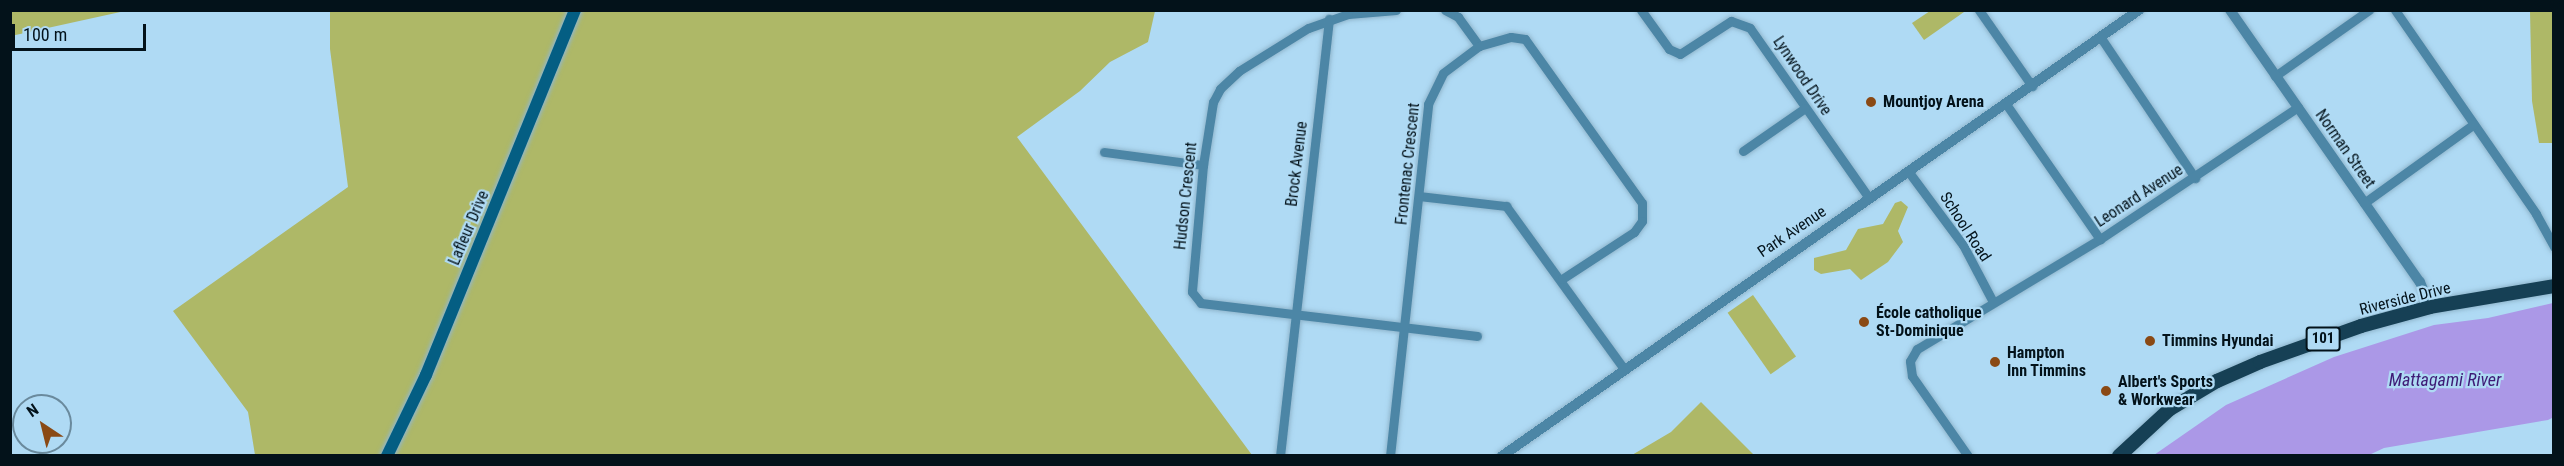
<!DOCTYPE html>
<html>
<head>
<meta charset="utf-8">
<style>
	body { margin:0 }
	#map { position:relative; width:2564px; height:466px; overflow:hidden; background:#afdaf4; font-family:"Roboto Condensed",sans-serif }
	div>[style] { position:absolute }
	.green>* { inset:0; background:#aeb867; transform-origin:0 0 }
	.water>* { inset:0; background:#ab98e7 }
	.roads { filter:drop-shadow(0 0 2px #90b6cd) drop-shadow(0 0 2px #90b6cd) }
	.minor>* { height:9px; margin:-4.5px; padding:0 4.5px; transform-origin:4.5px; border-radius:4.5px; background:#4c86a6 }
	.tertiary>* { height:10px; margin:-5px; padding:0 5px; transform-origin:5px; border-radius:5px; background:#4c86a6 }
	.secondary>* { height:12px; margin:-6px; padding:0 6px; transform-origin:6px; border-radius:6px; background:#045e83 }
	.primary>* { height:14px; margin:-7px; padding:0 7px; transform-origin:7px; border-radius:7px; background:#164055 }
	.dots>* { width:16px; height:16px; translate:-50% -50%; box-sizing:border-box; border:3px solid #afdaf4; border-radius:50% }
	span { translate:-50% -50%; white-space:nowrap; text-align:center; line-height:1.15; -webkit-text-stroke:4.5px #afdaf4; paint-order:stroke }
	.shield-label span { padding:2px 4px; background:#afdaf4; border:2px solid; border-radius:4px; -webkit-text-stroke-width:0 }
	.shield-label { font-size:15px; color:#03121a; font-weight:700 }
	.street-label { font-size:16px; color:#03121a }
	.poi-label { font-size:16px; color:#03121a; font-weight:700 }
	.left { translate:0 -50%; text-align:left }
	.water-label { font-size:18px; color:#3e1b76; font-style:italic }
	.frame { position:absolute; inset:0; border:12px solid #03121a; pointer-events:none }
	.north { position:absolute; left:12px; top:394px; width:60px; height:60px; box-sizing:border-box; background:#afdaf4; border:2px solid #6a8a9d; border-radius:50%; rotate:325deg; font-size:16px; font-weight:700; line-height:24px; text-align:center; color:#03121a }
	.north::after { content:''; display:block; margin:auto; width:21px; height:27px; background:#8a4914; clip-path:polygon(50% 0,100% 100%,50% 72%,0 100%) }
	.scale { position:absolute; left:12px; top:24px; width:134px; height:27px; box-sizing:border-box; border:3px solid #03121a; border-top:0; padding-left:8px; font-size:18px; line-height:21px; white-space:nowrap; color:#03121a; -webkit-text-stroke:4px #afdaf4; paint-order:stroke }
</style>
</head>
<body>
<div id="map">
	<div class="green">
		<div style="clip-path:polygon(11px 10px,125px 10px,125px 11px,11px 36px)"></div>
		<div style="clip-path:polygon(330px 11px,1155px 11px,1148px 42px,1110px 62px,1080px 91px,1017px 137px,1252px 455px,255px 455px,248px 412px,173px 311px,348px 187px,330px 49px)"></div>
		<div style="clip-path:polygon(1930px 11px,1963px 10px,1964px 12px,1924px 40px,1912px 23px)"></div>
		<div style="clip-path:polygon(2530px 11px,2553px 11px,2553px 143px,2539px 143px,2532px 101px)"></div>
		<div style="clip-path:polygon(1901px 201px,1908px 207px,1898px 231px,1903px 242px,1888px 262px,1861px 280px,1850px 269px,1821px 274px,1814px 270px,1814px 258px,1846px 250px,1858px 229px,1883px 224px,1895px 203px)"></div>
		<div style="left:1753px;top:295px;width:75px;height:31px;rotate:55deg"></div>
		<div style="clip-path:polygon(1701px 402px,1754px 455px,1632px 455px,1671px 432px)"></div>
	</div>
	<div class="water">
		<div style="clip-path:polygon(2553px 303px,2554px 417px,2548px 420px,2384px 448px,2369px 455px,2154px 455px,2226px 405px,2334px 357px,2434px 325px,2488px 318px)"></div>
	</div>
	<div class="roads">
		<div class="minor">
			<div style="left:1396px;top:10px;width:48px;rotate:175.2deg"></div>
			<div style="left:1348px;top:14px;width:42px;rotate:160.7deg"></div>
			<div style="left:1308px;top:28px;width:81px;rotate:148.1deg"></div>
			<div style="left:1239px;top:71px;width:26px;rotate:137deg"></div>
			<div style="left:1220px;top:89px;width:15px;rotate:118deg"></div>
			<div style="left:1213px;top:102px;width:64px;rotate:99deg"></div>
			<div style="left:1203px;top:165px;width:127px;rotate:95deg"></div>
			<div style="left:1192px;top:292px;width:14px;rotate:51deg"></div>
			<div style="left:1201px;top:303px;width:278px;rotate:6.8deg"></div>
			<div style="left:1445px;top:10px;width:15px;rotate:28deg"></div>
			<div style="left:1458px;top:17px;width:36px;rotate:54deg"></div>
			<div style="left:1641px;top:10px;width:48px;rotate:54.3deg"></div>
			<div style="left:1669px;top:49px;width:12px;rotate:24deg"></div>
			<div style="left:1680px;top:54px;width:61px;rotate:-32.9deg"></div>
			<div style="left:1731px;top:21px;width:20px;rotate:20deg"></div>
			<div style="left:1750px;top:28px;width:208px;rotate:55deg"></div>
			<div style="left:1979px;top:10px;width:93px;rotate:55.1deg"></div>
			<div style="left:2395px;top:10px;width:248px;rotate:55.3deg"></div>
			<div style="left:2536px;top:214px;width:38px;rotate:61deg"></div>
			<div style="left:2101px;top:38px;width:169px;rotate:56.1deg"></div>
			<div style="left:2275px;top:76px;width:115px;rotate:-35.1deg"></div>
			<div style="left:2006px;top:104px;width:165px;rotate:55.2deg"></div>
			<div style="left:1743px;top:151px;width:75px;rotate:-34.7deg"></div>
			<div style="left:1104px;top:152px;width:100px;rotate:7.5deg"></div>
			<div style="left:1908px;top:171px;width:92px;rotate:53.4deg"></div>
			<div style="left:1963px;top:245px;width:64px;rotate:62.2deg"></div>
			<div style="left:1419px;top:196px;width:88px;rotate:6.6deg"></div>
			<div style="left:1506px;top:206px;width:201px;rotate:54.1deg"></div>
			<div style="left:2364px;top:203px;width:135px;rotate:-35.7deg"></div>
			<div style="left:1280px;top:456px;width:440px;rotate:-83.6deg"></div>
			<div style="left:1390px;top:456px;width:354px;rotate:-83.8deg"></div>
			<div style="left:1428px;top:104px;width:34px;rotate:-64deg"></div>
			<div style="left:1443px;top:73px;width:45px;rotate:-36.9deg"></div>
			<div style="left:1479px;top:46px;width:33px;rotate:-16deg"></div>
			<div style="left:1511px;top:37px;width:14px;rotate:8deg"></div>
			<div style="left:1525px;top:39px;width:201px;rotate:54.5deg"></div>
			<div style="left:1642px;top:203px;width:18px;rotate:90deg"></div>
			<div style="left:1642px;top:221px;width:14px;rotate:126deg"></div>
			<div style="left:1634px;top:232px;width:86px;rotate:146.9deg"></div>
			<div style="left:1968px;top:456px;width:98px;rotate:-125deg"></div>
			<div style="left:1912px;top:376px;width:15px;rotate:-98deg"></div>
			<div style="left:1910px;top:361px;width:14px;rotate:-60deg"></div>
			<div style="left:1917px;top:349px;width:214px;rotate:-31deg"></div>
			<div style="left:2100px;top:239px;width:238px;rotate:-33.7deg"></div>
		</div>
		<div class="tertiary">
			<div style="left:2230px;top:10px;width:332px;rotate:55.1deg"></div>
			<div style="left:2420px;top:282px;width:27px;rotate:68deg"></div>
			<div style="left:1502px;top:456px;width:778px;rotate:-35deg"></div>
		</div>
		<div class="secondary">
			<div style="left:387px;top:456px;width:90px;rotate:-64.3deg"></div>
			<div style="left:426px;top:375px;width:394px;rotate:-67.8deg"></div>
		</div>
		<div class="primary">
			<div style="left:2119px;top:456px;width:69px;rotate:-42.7deg"></div>
			<div style="left:2170px;top:409px;width:55px;rotate:-30.8deg"></div>
			<div style="left:2217px;top:381px;width:47px;rotate:-23.8deg"></div>
			<div style="left:2260px;top:362px;width:107px;rotate:-19.6deg"></div>
			<div style="left:2361px;top:326px;width:72px;rotate:-15.4deg"></div>
			<div style="left:2430px;top:307px;width:126px;rotate:-9.6deg"></div>
		</div>
	</div>
	<div class="dots">
		<div style="left:1871px;top:102px;background:#8a4914"></div>
		<div style="left:1864px;top:322px;background:#8a4914"></div>
		<div style="left:2150px;top:341px;background:#8a4914"></div>
		<div style="left:1995px;top:362px;background:#8a4914"></div>
		<div style="left:2106px;top:391px;background:#8a4914"></div>
	</div>
	<div class="shield-label">
		<span style="left:2323px;top:339px">101</span>
	</div>
	<div class="street-label">
		<span style="left:1802px;top:76px;rotate:56deg">Lynwood Drive</span>
		<span style="left:2345px;top:149px;rotate:55deg">Norman Street</span>
		<span style="left:1297px;top:164px;rotate:-83deg">Brock Avenue</span>
		<span style="left:1408px;top:164px;rotate:-84deg">Frontenac Crescent</span>
		<span style="left:1186px;top:196px;rotate:-84deg">Hudson Crescent</span>
		<span style="left:2139px;top:196px;rotate:-33deg">Leonard Avenue</span>
		<span style="left:1965px;top:227px;rotate:57deg">School Road</span>
		<span style="left:469px;top:228px;rotate:-67deg">Lafleur Drive</span>
		<span style="left:1792px;top:232px;rotate:-34deg">Park Avenue</span>
		<span style="left:2405px;top:299px;rotate:-14deg">Riverside Drive</span>
	</div>
	<div class="poi-label">
		<span class="left" style="left:1883px;top:102px">Mountjoy Arena</span>
		<span class="left" style="left:1876px;top:322px">École catholique<br>St-Dominique</span>
		<span class="left" style="left:2162px;top:341px">Timmins Hyundai</span>
		<span class="left" style="left:2007px;top:362px">Hampton<br>Inn Timmins</span>
		<span class="left" style="left:2118px;top:391px">Albert's Sports<br>&amp; Workwear</span>
	</div>
	<div class="water-label">
		<span style="left:2445px;top:380px">Mattagami River</span>
	</div>
	<div class="frame"></div>
	<div class="north">N</div>
	<div class="scale">100 m</div>
</div>
</body>
</html>
